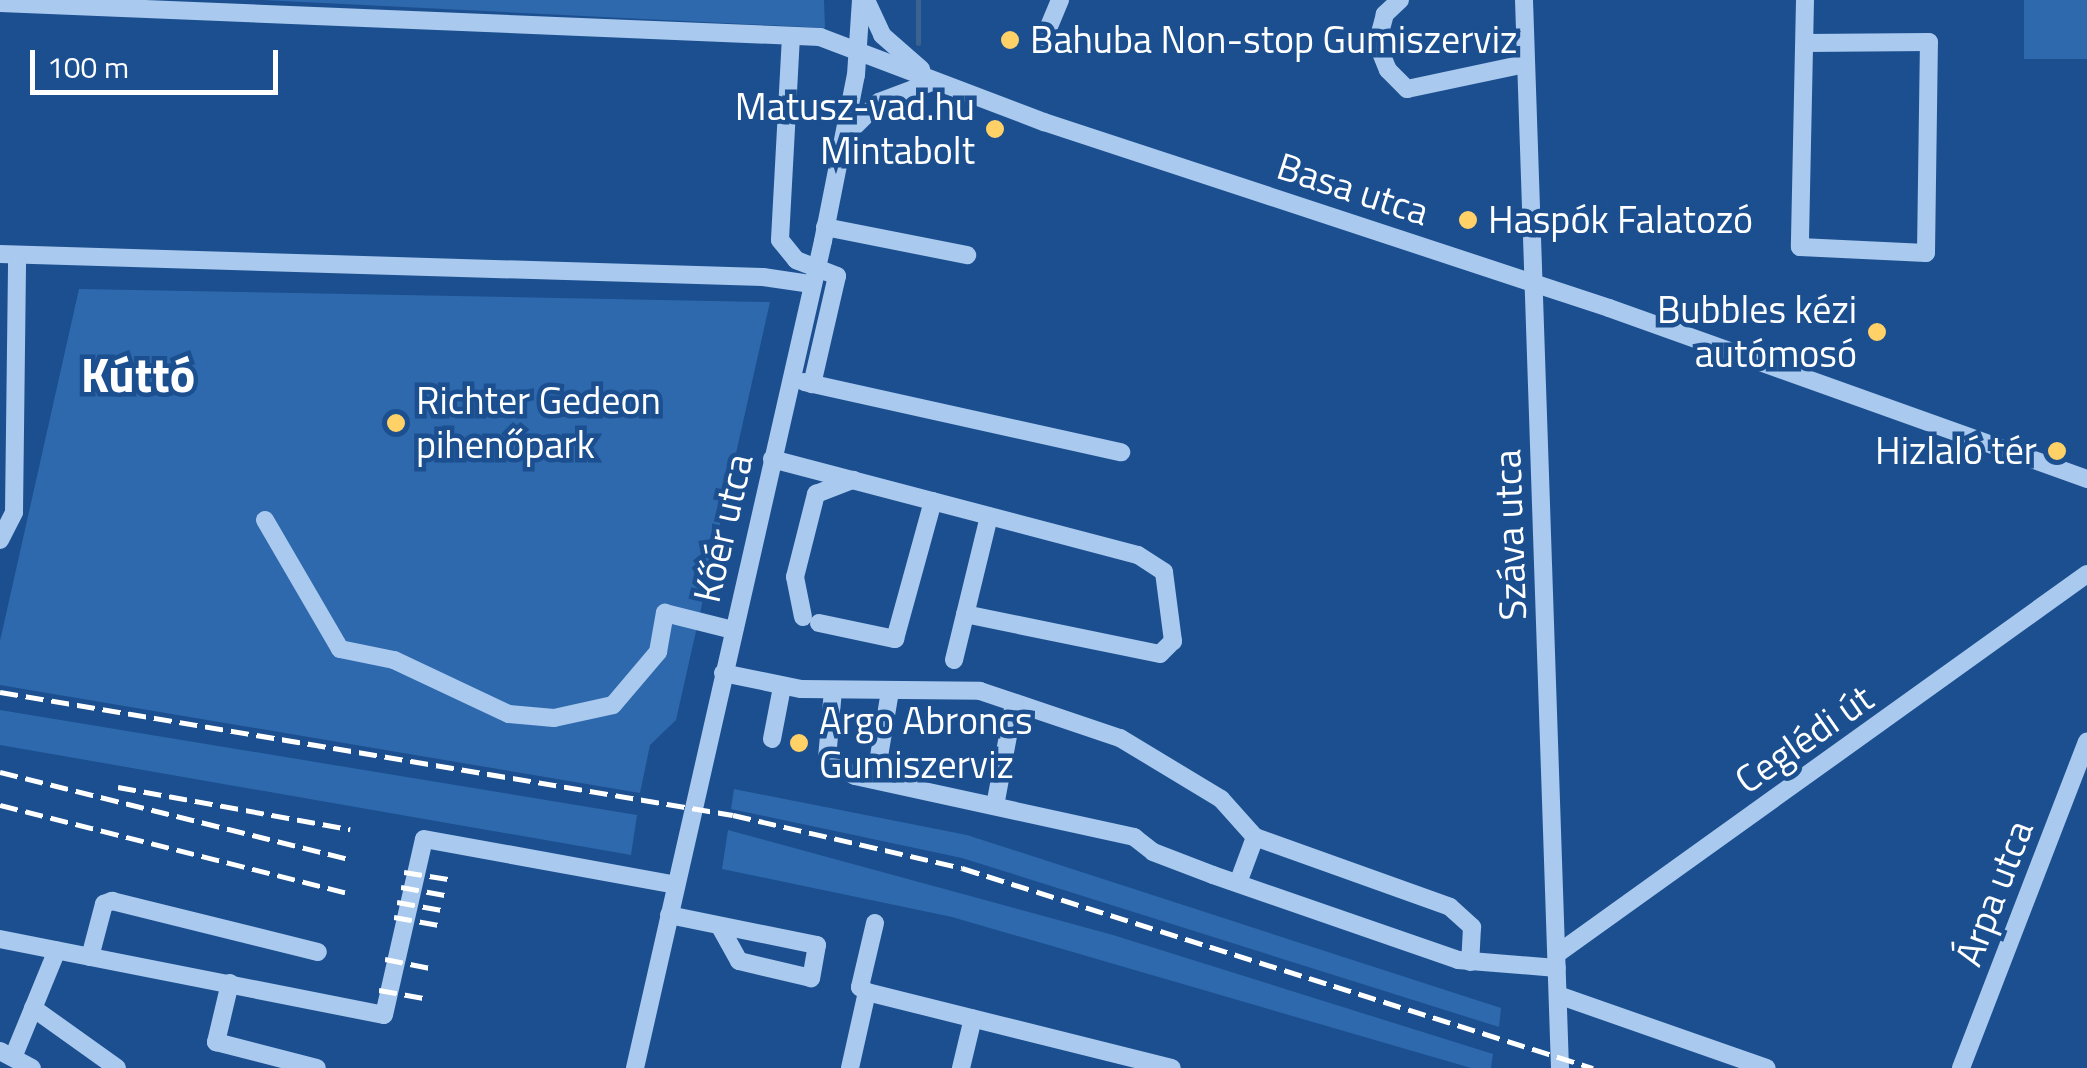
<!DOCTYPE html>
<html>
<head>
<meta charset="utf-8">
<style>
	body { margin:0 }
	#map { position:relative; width:2087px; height:1068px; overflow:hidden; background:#1b4f8f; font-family:"Titillium Web",sans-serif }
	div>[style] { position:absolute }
	.green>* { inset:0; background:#2e69ad; transform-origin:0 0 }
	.stream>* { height:5px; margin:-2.5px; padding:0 2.5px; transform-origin:2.5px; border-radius:2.5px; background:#3c6290 }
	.minor>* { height:18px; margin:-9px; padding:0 9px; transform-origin:9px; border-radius:9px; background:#a9c9ee }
	.rail>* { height:5px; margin-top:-2.5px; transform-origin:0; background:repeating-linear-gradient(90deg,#fff 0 18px,transparent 0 26px) }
	.dots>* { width:28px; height:28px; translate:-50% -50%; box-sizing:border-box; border:5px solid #1b4f8f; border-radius:50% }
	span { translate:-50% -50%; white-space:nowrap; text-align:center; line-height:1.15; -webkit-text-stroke:9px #1b4f8f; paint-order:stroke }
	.poi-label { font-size:38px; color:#fff }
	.left { translate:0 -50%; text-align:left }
	.right { translate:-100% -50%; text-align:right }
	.street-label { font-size:38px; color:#fff }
	.district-label { font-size:48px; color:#fff; font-weight:700 }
	.scale { position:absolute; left:30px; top:50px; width:248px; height:45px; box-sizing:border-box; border:5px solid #fff; border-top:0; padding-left:12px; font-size:30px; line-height:35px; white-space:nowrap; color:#fff; -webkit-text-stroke:8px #1b4f8f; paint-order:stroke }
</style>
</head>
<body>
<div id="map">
	<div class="green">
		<div style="clip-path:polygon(262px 0,824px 0,825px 28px)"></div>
		<div style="left:2024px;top:0;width:63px;height:59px"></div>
		<div style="clip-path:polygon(79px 289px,770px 302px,676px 720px,650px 745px,640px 793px,0 685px,0 641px)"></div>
		<div style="clip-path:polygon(0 710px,637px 815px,631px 855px,0 745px)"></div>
		<div style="clip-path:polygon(734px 789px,967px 835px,1501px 1008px,1499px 1027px,962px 858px,731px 809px)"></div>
		<div style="clip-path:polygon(728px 830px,1113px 935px,1493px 1054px,1491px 1068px,1471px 1068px,952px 917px,722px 869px)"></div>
	</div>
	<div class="stream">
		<div style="left:918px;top:0;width:43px;rotate:90deg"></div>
	</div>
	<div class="minor">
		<div style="left:866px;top:0;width:38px;rotate:65deg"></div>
		<div style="left:882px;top:35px;width:52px;rotate:41.1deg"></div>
		<div style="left:1400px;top:0;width:21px;rotate:137deg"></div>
		<div style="left:1385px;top:14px;width:30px;rotate:105deg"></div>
		<div style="left:1377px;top:43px;width:29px;rotate:68deg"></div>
		<div style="left:1388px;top:70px;width:27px;rotate:45deg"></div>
		<div style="left:1407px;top:89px;width:121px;rotate:-12deg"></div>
		<div style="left:1524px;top:0;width:1069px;rotate:88.07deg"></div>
		<div style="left:1805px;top:0;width:247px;rotate:91.2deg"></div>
		<div style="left:1800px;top:247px;width:126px;rotate:2.7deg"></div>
		<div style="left:1926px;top:253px;width:211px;rotate:-89.2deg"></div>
		<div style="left:1929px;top:42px;width:124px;rotate:179.5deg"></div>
		<div style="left:0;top:3px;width:821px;rotate:2.37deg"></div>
		<div style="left:820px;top:37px;width:240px;rotate:20.8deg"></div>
		<div style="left:1044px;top:122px;width:595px;rotate:18.22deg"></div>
		<div style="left:1609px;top:308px;width:508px;rotate:19.68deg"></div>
		<div style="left:791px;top:36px;width:204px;rotate:93.1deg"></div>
		<div style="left:780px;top:240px;width:26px;rotate:51deg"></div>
		<div style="left:796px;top:260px;width:44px;rotate:21.3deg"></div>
		<div style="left:837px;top:276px;width:111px;rotate:103deg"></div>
		<div style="left:1040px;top:48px;width:52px;rotate:-67.4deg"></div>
		<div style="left:846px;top:135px;width:47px;rotate:-45deg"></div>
		<div style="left:879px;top:102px;width:57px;rotate:-20.7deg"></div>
		<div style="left:825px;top:227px;width:145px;rotate:11.2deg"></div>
		<div style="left:0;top:254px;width:763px;rotate:1.73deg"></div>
		<div style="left:763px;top:277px;width:49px;rotate:8.3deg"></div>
		<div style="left:804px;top:382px;width:325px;rotate:12.5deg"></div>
		<div style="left:772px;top:459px;width:378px;rotate:14.7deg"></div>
		<div style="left:1138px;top:555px;width:31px;rotate:33deg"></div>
		<div style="left:1164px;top:572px;width:70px;rotate:82.6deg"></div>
		<div style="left:1173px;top:641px;width:18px;rotate:135deg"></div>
		<div style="left:1160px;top:654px;width:199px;rotate:-168.4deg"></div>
		<div style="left:265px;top:520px;width:149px;rotate:59.8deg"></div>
		<div style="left:340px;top:649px;width:55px;rotate:11.5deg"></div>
		<div style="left:394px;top:660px;width:127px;rotate:25.2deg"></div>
		<div style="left:509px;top:714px;width:45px;rotate:5.1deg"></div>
		<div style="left:554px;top:718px;width:60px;rotate:-12.4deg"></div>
		<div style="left:613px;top:705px;width:70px;rotate:-49.7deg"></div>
		<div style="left:658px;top:652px;width:40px;rotate:-80deg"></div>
		<div style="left:665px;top:613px;width:70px;rotate:14deg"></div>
		<div style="left:0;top:540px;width:31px;rotate:-63deg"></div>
		<div style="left:14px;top:512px;width:257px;rotate:-89.3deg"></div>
		<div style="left:803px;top:617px;width:41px;rotate:-101.3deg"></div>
		<div style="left:795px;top:577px;width:86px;rotate:-75.8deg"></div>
		<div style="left:816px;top:494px;width:40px;rotate:-21deg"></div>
		<div style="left:819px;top:623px;width:78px;rotate:11.9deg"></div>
		<div style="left:895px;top:639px;width:143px;rotate:-74.6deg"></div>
		<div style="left:954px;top:660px;width:148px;rotate:-76.3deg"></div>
		<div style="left:723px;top:673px;width:80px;rotate:11.6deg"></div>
		<div style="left:801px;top:689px;width:179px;rotate:0.6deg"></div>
		<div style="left:980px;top:691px;width:148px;rotate:18.6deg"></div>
		<div style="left:1120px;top:738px;width:118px;rotate:31.1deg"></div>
		<div style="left:1221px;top:799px;width:51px;rotate:48.2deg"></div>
		<div style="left:1255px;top:837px;width:207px;rotate:19.7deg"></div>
		<div style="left:1450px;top:907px;width:30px;rotate:42deg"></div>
		<div style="left:1472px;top:927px;width:35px;rotate:93deg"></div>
		<div style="left:833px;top:690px;width:68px;rotate:95deg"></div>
		<div style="left:827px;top:758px;width:33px;rotate:33deg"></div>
		<div style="left:855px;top:776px;width:286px;rotate:12.3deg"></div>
		<div style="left:1134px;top:837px;width:24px;rotate:38deg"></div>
		<div style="left:1153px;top:852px;width:64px;rotate:21deg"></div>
		<div style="left:1213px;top:875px;width:259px;rotate:19.1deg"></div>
		<div style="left:1458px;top:960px;width:99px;rotate:4.6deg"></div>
		<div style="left:772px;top:739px;width:53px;rotate:-79.1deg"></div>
		<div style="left:875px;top:780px;width:90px;rotate:-80.4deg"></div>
		<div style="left:995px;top:806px;width:105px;rotate:-79.5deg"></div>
		<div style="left:1238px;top:883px;width:49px;rotate:-69.7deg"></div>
		<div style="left:669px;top:915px;width:151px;rotate:11.5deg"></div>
		<div style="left:817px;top:945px;width:34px;rotate:100deg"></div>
		<div style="left:811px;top:978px;width:74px;rotate:-166.7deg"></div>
		<div style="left:739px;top:961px;width:39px;rotate:-119deg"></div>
		<div style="left:875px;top:923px;width:66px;rotate:103.2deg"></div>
		<div style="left:860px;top:987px;width:9px;rotate:36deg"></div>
		<div style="left:867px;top:992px;width:314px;rotate:14deg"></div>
		<div style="left:0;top:939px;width:391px;rotate:11.2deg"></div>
		<div style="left:384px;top:1015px;width:180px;rotate:-77.2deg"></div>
		<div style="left:424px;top:839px;width:256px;rotate:10.3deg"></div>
		<div style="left:1557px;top:954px;width:652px;rotate:-35.64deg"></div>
		<div style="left:90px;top:957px;width:55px;rotate:-75.2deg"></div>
		<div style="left:104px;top:904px;width:9px;rotate:-21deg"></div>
		<div style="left:112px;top:901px;width:212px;rotate:13.9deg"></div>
		<div style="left:230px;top:983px;width:61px;rotate:103.3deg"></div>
		<div style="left:216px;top:1042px;width:104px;rotate:14.4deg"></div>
		<div style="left:1558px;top:995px;width:221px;rotate:19.3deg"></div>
		<div style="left:33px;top:1008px;width:103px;rotate:35.5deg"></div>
		<div style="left:0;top:1051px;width:36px;rotate:28deg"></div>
		<div style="left:14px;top:1055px;width:113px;rotate:-67.7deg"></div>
		<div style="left:635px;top:1068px;width:848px;rotate:-77.19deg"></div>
		<div style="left:823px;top:241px;width:169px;rotate:-78.8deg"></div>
		<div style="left:856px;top:75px;width:75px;rotate:-86.2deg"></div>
		<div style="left:850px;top:1068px;width:78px;rotate:-77.4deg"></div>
		<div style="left:961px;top:1068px;width:51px;rotate:-76.5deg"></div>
		<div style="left:1961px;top:1068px;width:350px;rotate:-68.9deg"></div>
	</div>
	<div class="rail">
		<div style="left:0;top:692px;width:743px;rotate:9.53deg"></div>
		<div style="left:733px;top:815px;width:235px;rotate:13deg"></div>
		<div style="left:962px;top:868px;width:662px;rotate:17.59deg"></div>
		<div style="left:0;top:772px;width:363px;rotate:14deg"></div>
		<div style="left:118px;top:787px;width:236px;rotate:10.3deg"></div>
		<div style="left:0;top:805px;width:356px;rotate:14.2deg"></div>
		<div style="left:404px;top:872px;width:51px;rotate:9.1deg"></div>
		<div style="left:401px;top:887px;width:50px;rotate:10.4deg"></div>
		<div style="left:397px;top:902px;width:51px;rotate:10.2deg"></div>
		<div style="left:394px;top:917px;width:51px;rotate:10.2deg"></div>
		<div style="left:385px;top:959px;width:51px;rotate:11.3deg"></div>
		<div style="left:379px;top:990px;width:51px;rotate:10.2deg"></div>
	</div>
	<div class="dots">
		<div style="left:1010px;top:40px;background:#ffd166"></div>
		<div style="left:995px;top:129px;background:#ffd166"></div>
		<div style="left:1468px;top:220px;background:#ffd166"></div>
		<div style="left:1877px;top:332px;background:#ffd166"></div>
		<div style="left:396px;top:423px;background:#ffd166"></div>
		<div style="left:2057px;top:451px;background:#ffd166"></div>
		<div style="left:799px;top:743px;background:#ffd166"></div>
	</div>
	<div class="poi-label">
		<span class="left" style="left:1030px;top:40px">Bahuba Non-stop Gumiszerviz</span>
		<span class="right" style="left:975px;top:129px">Matusz-vad.hu<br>Mintabolt</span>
		<span class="left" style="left:1488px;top:220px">Haspók Falatozó</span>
		<span class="right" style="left:1857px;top:332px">Bubbles kézi<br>autómosó</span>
		<span class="left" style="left:416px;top:423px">Richter Gedeon<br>pihenőpark</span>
		<span class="right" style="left:2037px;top:451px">Hizlaló tér</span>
		<span class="left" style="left:819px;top:743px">Argo Abroncs<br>Gumiszerviz</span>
	</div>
	<div class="street-label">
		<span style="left:1353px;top:189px;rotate:18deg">Basa utca</span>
		<span style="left:723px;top:528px;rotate:-77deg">Kőér utca</span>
		<span style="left:1510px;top:535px;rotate:-92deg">Száva utca</span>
		<span style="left:1804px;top:739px;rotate:-35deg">Ceglédi út</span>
		<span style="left:1994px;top:893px;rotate:-69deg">Árpa utca</span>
	</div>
	<div class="district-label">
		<span style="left:138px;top:375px">Kúttó</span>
	</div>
	<div class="scale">100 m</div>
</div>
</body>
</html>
